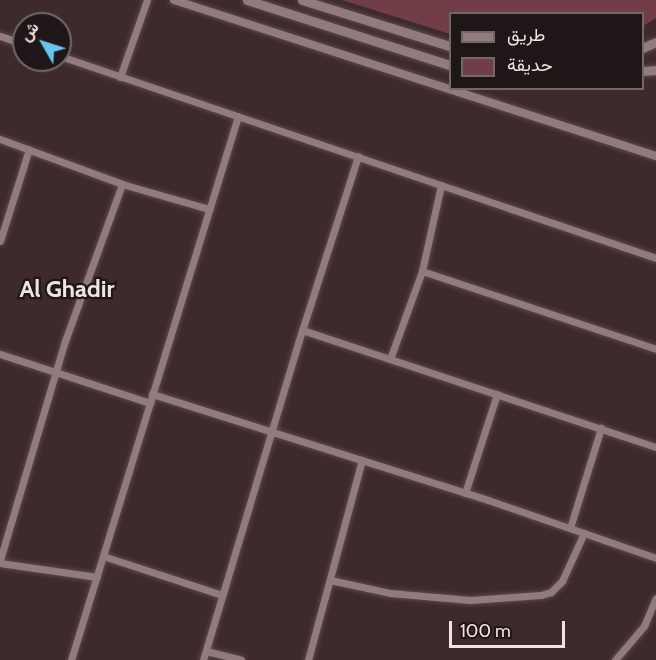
<!DOCTYPE html>
<html>
<head>
<meta charset="utf-8">
<style>
	body { margin:0 }
	#map { position:relative; width:656px; height:660px; overflow:hidden; background:#3e2a2d; font-family:Cabin,Vazirmatn,sans-serif }
	div>[style] { position:absolute }
	.green>* { inset:0; background:#713e47 }
	.roads { filter:drop-shadow(0 0 2px #59494c) drop-shadow(0 0 2px #59494c) }
	.minor>* { height:7px; margin:-3.5px; padding:0 3.5px; transform-origin:3.5px; border-radius:3.5px; background:#927a7d }
	.tertiary>* { height:8px; margin:-4px; padding:0 4px; transform-origin:4px; border-radius:4px; background:#927a7d }
	.secondary>* { height:9px; margin:-4.5px; padding:0 4.5px; transform-origin:4.5px; border-radius:4.5px; background:#927a7d }
	span { translate:-50% -50%; white-space:nowrap; text-align:center; line-height:1.15; -webkit-text-stroke:4.5px #1f1617; paint-order:stroke }
	.neighbourhood-label { font-size:24px; color:#f0e3e4; font-weight:700 }
	.legend { position:absolute; left:449px; top:12px; width:195px; height:78px; box-sizing:border-box; background:#1f1617; border:2px solid #736869; margin:0; padding:8px 10px; list-style:none; font-size:18px; color:#f0e3e4 }
	.legend li { display:flex; align-items:center; gap:12px; height:30px }
	.legend b { width:30px; border:2px solid #736869 }
	.north { position:absolute; left:12px; top:12px; width:60px; height:60px; box-sizing:border-box; background:#1f1617; border:2px solid #736869; border-radius:50%; rotate:309deg; font-size:16px; font-weight:700; line-height:24px; text-align:center; color:#f0e3e4 }
	.north::after { content:''; display:block; margin:auto; width:21px; height:27px; background:#66c4ef; clip-path:polygon(50% 0,100% 100%,50% 72%,0 100%) }
	.scale { position:absolute; left:449px; top:621px; width:116px; height:27px; box-sizing:border-box; border:3px solid #f0e3e4; border-top:0; padding-left:8px; font-size:18px; line-height:21px; white-space:nowrap; color:#f0e3e4; -webkit-text-stroke:4px #1f1617; paint-order:stroke }
</style>
</head>
<body>
<div id="map">
	<div class="green">
		<div style="clip-path:polygon(342px 0,656px 0,656px 18px,643px 26px,642px 14px,450px 14px,450px 34px)"></div>
	</div>
	<div class="roads">
		<div class="minor">
			<div style="left:0;top:36px;width:25px;rotate:18deg"></div>
			<div style="left:60px;top:56px;width:629px;rotate:18.72deg"></div>
			<div style="left:120px;top:77px;width:82px;rotate:-70.7deg"></div>
			<div style="left:0;top:139px;width:130px;rotate:20.2deg"></div>
			<div style="left:122px;top:184px;width:91px;rotate:16deg"></div>
			<div style="left:0;top:241px;width:96px;rotate:-72.5deg"></div>
			<div style="left:422px;top:271px;width:88px;rotate:-77.5deg"></div>
			<div style="left:302px;top:330px;width:373px;rotate:18.3deg"></div>
			<div style="left:0;top:354px;width:158px;rotate:18.1deg"></div>
			<div style="left:390px;top:359px;width:94px;rotate:-70deg"></div>
			<div style="left:422px;top:271px;width:247px;rotate:18.4deg"></div>
			<div style="left:152px;top:394px;width:352px;rotate:17.5deg"></div>
			<div style="left:488px;top:500px;width:178px;rotate:19deg"></div>
			<div style="left:465px;top:493px;width:104px;rotate:-72.1deg"></div>
			<div style="left:570px;top:528px;width:105px;rotate:-72.8deg"></div>
			<div style="left:103px;top:556px;width:125px;rotate:18.1deg"></div>
			<div style="left:0;top:560px;width:228px;rotate:-73.5deg"></div>
			<div style="left:65px;top:341px;width:167px;rotate:-70deg"></div>
			<div style="left:0;top:563px;width:98px;rotate:8.2deg"></div>
			<div style="left:330px;top:580px;width:61px;rotate:12.2deg"></div>
			<div style="left:390px;top:593px;width:80px;rotate:5deg"></div>
			<div style="left:470px;top:600px;width:71px;rotate:-4deg"></div>
			<div style="left:541px;top:595px;width:10px;rotate:-17deg"></div>
			<div style="left:551px;top:592px;width:16px;rotate:-45deg"></div>
			<div style="left:562px;top:581px;width:53px;rotate:-65.4deg"></div>
			<div style="left:206px;top:651px;width:36px;rotate:14deg"></div>
			<div style="left:71px;top:660px;width:569px;rotate:-72.93deg"></div>
			<div style="left:203px;top:660px;width:334px;rotate:-73.3deg"></div>
			<div style="left:299px;top:340px;width:193px;rotate:-72.2deg"></div>
			<div style="left:308px;top:660px;width:207px;rotate:-74.9deg"></div>
			<div style="left:615px;top:660px;width:45px;rotate:-49.5deg"></div>
			<div style="left:644px;top:626px;width:30px;rotate:-67deg"></div>
		</div>
		<div class="tertiary">
			<div style="left:174px;top:0;width:507px;rotate:17.93deg"></div>
		</div>
		<div class="secondary">
			<div style="left:247px;top:0;width:213px;rotate:17.8deg"></div>
			<div style="left:302px;top:0;width:155px;rotate:17.3deg"></div>
			<div style="left:642px;top:48px;width:15px;rotate:-23deg"></div>
			<div style="left:642px;top:71px;width:14px;rotate:-4deg"></div>
		</div>
	</div>
	<div class="neighbourhood-label">
		<span style="left:67px;top:289px">Al Ghadir</span>
	</div>
	<ul class="legend">
	<li><b style="height:8px;background:#927a7d"></b>طريق</li>
	<li><b style="height:16px;background:#713e47"></b>حديقة</li>
	</ul>
	<div class="north">ش</div>
	<div class="scale">100 m</div>
</div>
</body>
</html>
